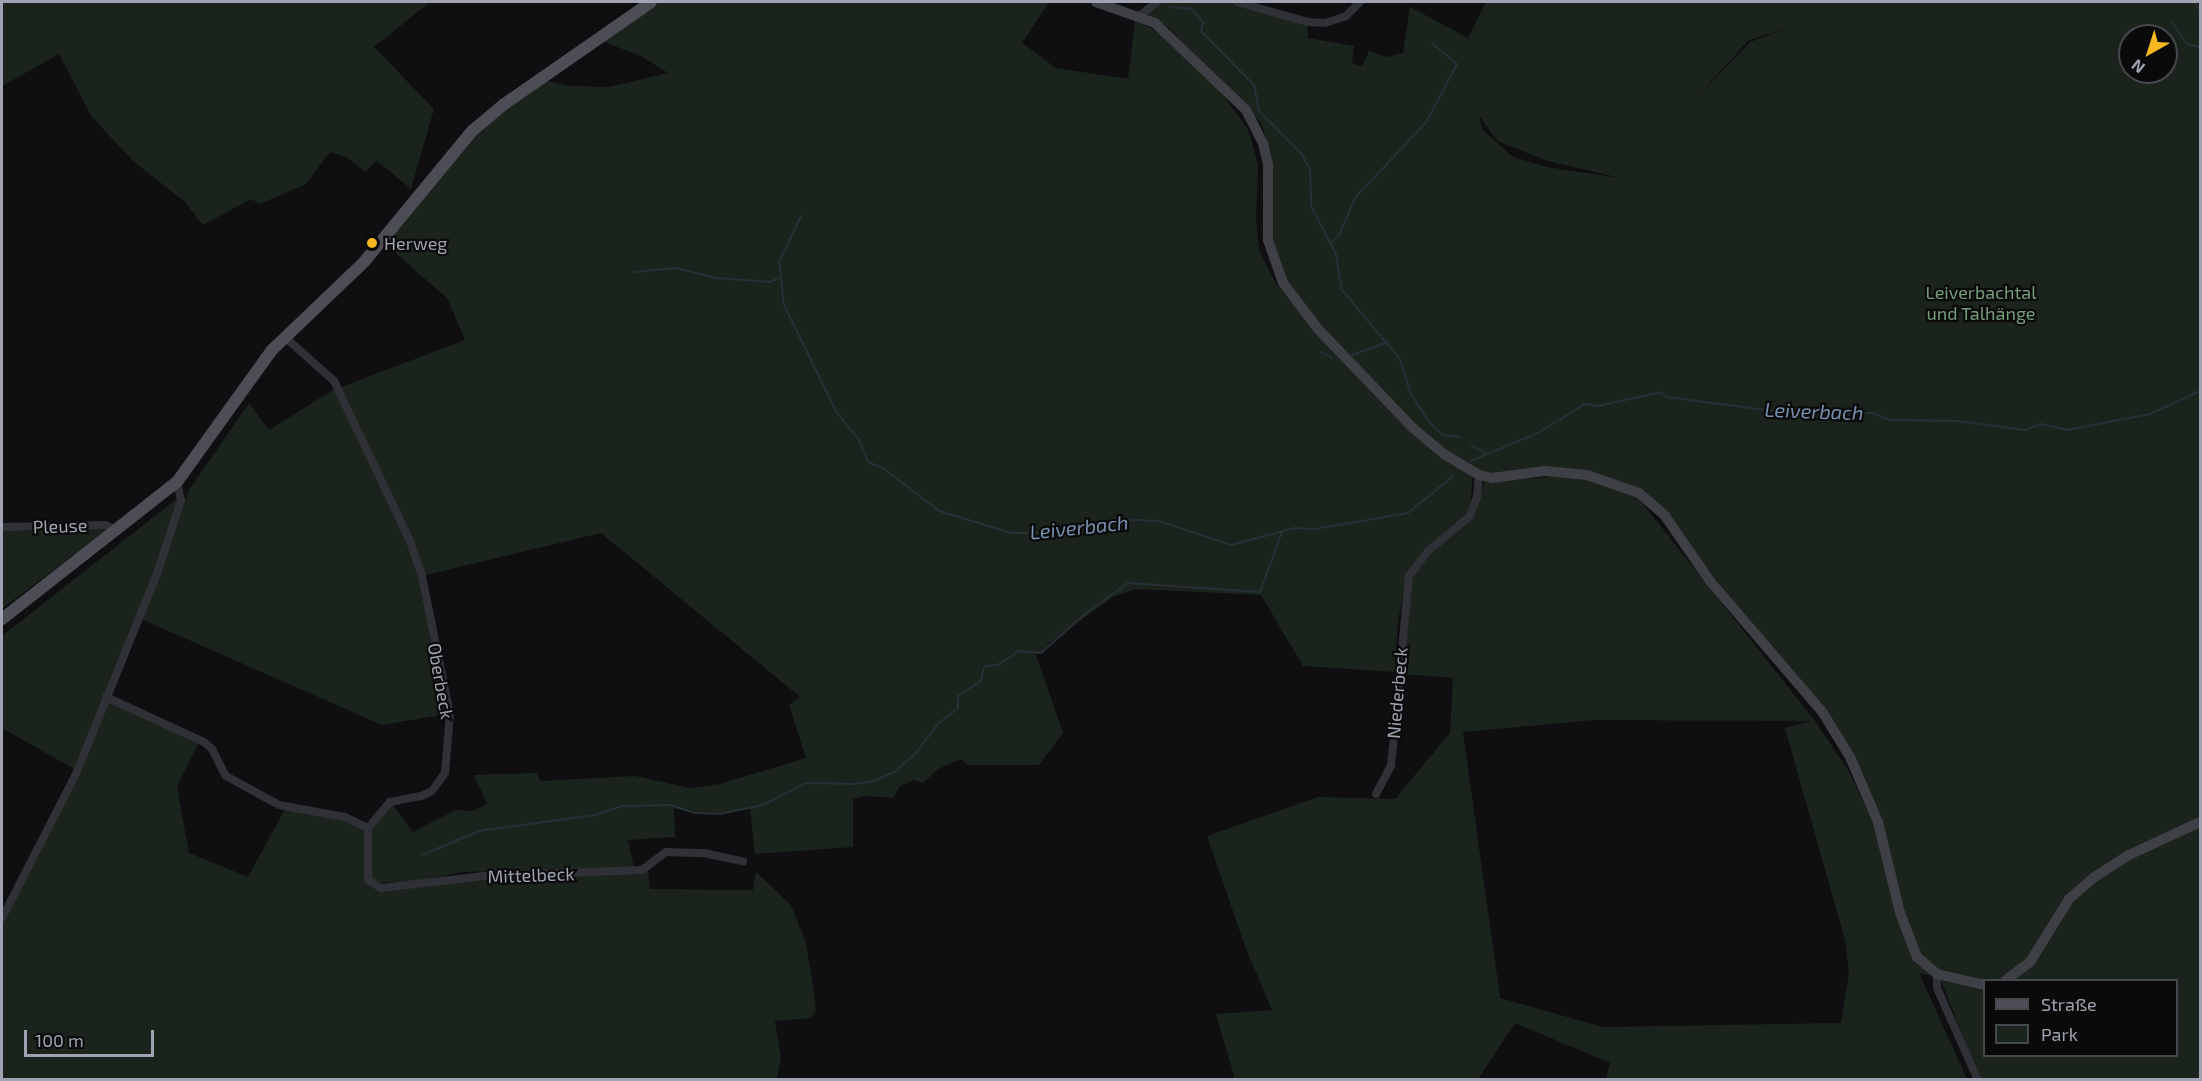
<!DOCTYPE html>
<html>
<head>
<meta charset="utf-8">
<style>
	body { margin:0 }
	#map { position:relative; width:2202px; height:1081px; overflow:hidden; background:#0f0f11; font-family:"Exo 2",sans-serif }
	div>[style] { position:absolute }
	.green>* { inset:0; background:#1b231d }
	.stream>* { height:2px; margin:-1px; padding:0 1px; transform-origin:1px; border-radius:1px; background:#282f36 }
	.street>* { height:8px; margin:-4px; padding:0 4px; transform-origin:4px; border-radius:4px; background:#303136 }
	.secondary>* { height:10px; margin:-5px; padding:0 5px; transform-origin:5px; border-radius:5px; background:#3e4046 }
	.primary>* { height:12px; margin:-6px; padding:0 6px; transform-origin:6px; border-radius:6px; background:#4c4d55 }
	.dots>* { width:16px; height:16px; translate:-50% -50%; box-sizing:border-box; border:3px solid #0a0a0b; border-radius:50% }
	span { translate:-50% -50%; white-space:nowrap; text-align:center; line-height:1.15; -webkit-text-stroke:4.5px #0a0a0b; paint-order:stroke }
	.poi-label { font-size:18px; color:#a0a4b2 }
	.left { translate:0 -50%; text-align:left }
	.park-label { font-size:18px; color:#769e7a }
	.street-label { font-size:18px; color:#a0a4b2 }
	.water-label { font-size:20px; color:#7591af; font-style:italic }
	.frame { position:absolute; inset:0; border:3px solid #a0a4b2; pointer-events:none }
	.legend { position:absolute; left:1983px; top:979px; width:195px; height:78px; box-sizing:border-box; background:#0a0a0b; border:2px solid #46484e; margin:0; padding:8px 10px; list-style:none; font-size:18px; color:#a0a4b2 }
	.legend li { display:flex; align-items:center; gap:12px; height:30px }
	.legend b { width:30px; border:2px solid #46484e }
	.north { position:absolute; left:2118px; top:24px; width:60px; height:60px; box-sizing:border-box; background:#0a0a0b; border:2px solid #46484e; border-radius:50%; rotate:219deg; font-size:16px; font-weight:700; line-height:24px; text-align:center; color:#a0a4b2 }
	.north::after { content:''; display:block; margin:auto; width:21px; height:27px; background:#f6b821; clip-path:polygon(50% 0,100% 100%,50% 72%,0 100%) }
	.scale { position:absolute; left:24px; top:1030px; width:130px; height:27px; box-sizing:border-box; border:3px solid #a0a4b2; border-top:0; padding-left:8px; font-size:18px; line-height:21px; white-space:nowrap; color:#a0a4b2; -webkit-text-stroke:4px #0a0a0b; paint-order:stroke }
</style>
</head>
<body>
<div id="map">
	<div class="green">
		<div style="clip-path:polygon(2px 2px,430px 2px,374px 47px,434px 109px,411px 189px,377px 161px,365px 172px,348px 158px,330px 152px,306px 184px,260px 204px,251px 199px,203px 225px,184px 201px,133px 161px,91px 116px,59px 54px,2px 86px)"></div>
		<div style="clip-path:polygon(evenodd,654px 2px,1049px 2px,1022px 43px,1056px 68px,1128px 79px,1135px 21px,1151px 28px,1167px 37px,1223px 95px,1248px 129px,1258px 164px,1256px 220px,1259px 251px,1277px 285px,1303px 316px,1272px 248px,1268px 143px,1261px 123px,1169px 28px,1148px 15px,1151px 7px,1162px 2px,1232px 2px,1307px 24px,1308px 38px,1354px 46px,1352px 63px,1362px 67px,1369px 51px,1386px 57px,1403px 53px,1410px 7px,1468px 38px,1486px 2px,2200px 2px,2200px 817px,2126px 854px,2128px 858px,2200px 825px,2200px 1079px,1980px 1079px,1940px 978px,1919px 973px,1967px 1079px,1606px 1079px,1610px 1063px,1515px 1023px,1478px 1079px,1235px 1079px,1216px 1014px,1272px 1010px,1246px 949px,1207px 836px,1318px 797px,1395px 799px,1450px 733px,1453px 678px,1403px 674px,1411px 577px,1428px 553px,1474px 516px,1484px 482px,1576px 475px,1636px 495px,1815px 721px,1848px 770px,1874px 824px,1895px 914px,1904px 912px,1859px 766px,1654px 499px,1624px 482px,1575px 470px,1490px 474px,1473px 469px,1470px 514px,1423px 550px,1407px 574px,1398px 621px,1395px 672px,1303px 666px,1261px 595px,1135px 589px,1113px 597px,1048px 644px,1044px 652px,1035px 652px,1063px 733px,1039px 765px,967px 765px,961px 759px,938px 769px,923px 783px,914px 780px,900px 786px,893px 798px,867px 796px,853px 799px,853px 847px,755px 854px,750px 809px,707px 814px,674px 808px,675px 837px,628px 840px,634px 868px,461px 872px,421px 881px,370px 883px,373px 887px,648px 870px,650px 889px,753px 890px,756px 872px,791px 905px,806px 943px,814px 993px,816px 1011px,811px 1018px,775px 1021px,781px 1057px,777px 1079px,2px 1080px,2px 925px,109px 700px,199px 742px,177px 787px,189px 853px,248px 877px,285px 809px,371px 826px,393px 805px,413px 832px,456px 810px,473px 811px,487px 804px,474px 775px,537px 773px,540px 781px,635px 776px,690px 788px,720px 784px,806px 758px,789px 705px,800px 697px,601px 533px,422px 576px,339px 388px,465px 340px,447px 298px,384px 243px,473px 133px,543px 80px,569px 86px,609px 87px,668px 73px,641px 56px,599px 40px,654px 2px,1791px 27px,1750px 42px,1689px 106px,1749px 40px,1791px 27px,654px 2px,2130px 36px,2166px 36px,2166px 72px,2130px 72px,2130px 36px,654px 2px,1479px 115px,1497px 141px,1548px 161px,1621px 178px,1547px 167px,1513px 157px,1482px 129px,1479px 115px,654px 2px,1595px 720px,1812px 721px,1785px 728px,1845px 940px,1849px 973px,1841px 1023px,1603px 1027px,1500px 998px,1463px 732px,1595px 720px,654px 2px,2027px 960px,2033px 964px,2013px 980px,2176px 980px,2176px 1056px,1984px 1056px,1984px 980px,2004px 980px,2027px 960px)"></div>
		<div style="clip-path:polygon(336px 388px,397px 513px,420px 576px,448px 714px,382px 725px,141px 619px,189px 490px,249px 403px,269px 430px)"></div>
		<div style="clip-path:polygon(178px 498px,168px 538px,76px 770px,2px 728px,2px 636px)"></div>
		<div style="clip-path:polygon(87px 527px,106px 530px,2px 609px,2px 530px,58px 531px)"></div>
	</div>
	<div class="stream">
		<div style="left:2194px;top:2px;width:10px;rotate:53deg"></div>
		<div style="left:1170px;top:7px;width:21px;rotate:5deg"></div>
		<div style="left:1191px;top:9px;width:18px;rotate:47deg"></div>
		<div style="left:1203px;top:22px;width:9px;rotate:103deg"></div>
		<div style="left:1201px;top:31px;width:76px;rotate:45.5deg"></div>
		<div style="left:1254px;top:85px;width:26px;rotate:79deg"></div>
		<div style="left:1259px;top:111px;width:59px;rotate:45deg"></div>
		<div style="left:1301px;top:153px;width:18px;rotate:61deg"></div>
		<div style="left:1310px;top:169px;width:37px;rotate:88deg"></div>
		<div style="left:1311px;top:206px;width:54px;rotate:62.5deg"></div>
		<div style="left:1336px;top:254px;width:36px;rotate:81deg"></div>
		<div style="left:1342px;top:290px;width:90px;rotate:50deg"></div>
		<div style="left:1400px;top:359px;width:34px;rotate:73deg"></div>
		<div style="left:1410px;top:392px;width:34px;rotate:58deg"></div>
		<div style="left:1428px;top:421px;width:20px;rotate:45deg"></div>
		<div style="left:1442px;top:435px;width:19px;rotate:6deg"></div>
		<div style="left:2172px;top:22px;width:27px;rotate:56deg"></div>
		<div style="left:2187px;top:44px;width:13px;rotate:13deg"></div>
		<div style="left:801px;top:216px;width:51px;rotate:115.6deg"></div>
		<div style="left:779px;top:262px;width:43px;rotate:83.4deg"></div>
		<div style="left:784px;top:305px;width:120px;rotate:63.9deg"></div>
		<div style="left:837px;top:413px;width:33px;rotate:50deg"></div>
		<div style="left:858px;top:438px;width:26px;rotate:67deg"></div>
		<div style="left:868px;top:462px;width:16px;rotate:22deg"></div>
		<div style="left:883px;top:468px;width:71px;rotate:37.5deg"></div>
		<div style="left:939px;top:511px;width:76px;rotate:16.8deg"></div>
		<div style="left:1012px;top:533px;width:43px"></div>
		<div style="left:1055px;top:533px;width:64px;rotate:-12.7deg"></div>
		<div style="left:1117px;top:519px;width:42px;rotate:2.7deg"></div>
		<div style="left:1159px;top:521px;width:76px;rotate:18.4deg"></div>
		<div style="left:1231px;top:545px;width:66px;rotate:-14.9deg"></div>
		<div style="left:1295px;top:528px;width:20px;rotate:3deg"></div>
		<div style="left:1315px;top:529px;width:94px;rotate:-9.8deg"></div>
		<div style="left:1408px;top:513px;width:58px;rotate:-39.4deg"></div>
		<div style="left:1331px;top:243px;width:11px;rotate:-45deg"></div>
		<div style="left:1339px;top:235px;width:40px;rotate:-66.6deg"></div>
		<div style="left:1355px;top:198px;width:105px;rotate:-46.9deg"></div>
		<div style="left:1427px;top:121px;width:64px;rotate:-62.2deg"></div>
		<div style="left:1457px;top:64px;width:33px;rotate:-140deg"></div>
		<div style="left:634px;top:272px;width:42px;rotate:-5.4deg"></div>
		<div style="left:676px;top:268px;width:41px;rotate:14deg"></div>
		<div style="left:716px;top:278px;width:53px;rotate:4.3deg"></div>
		<div style="left:769px;top:282px;width:11px;rotate:-22deg"></div>
		<div style="left:1321px;top:352px;width:13px;rotate:29deg"></div>
		<div style="left:1352px;top:355px;width:38px;rotate:-20deg"></div>
		<div style="left:1471px;top:445px;width:18px;rotate:29deg"></div>
		<div style="left:1471px;top:461px;width:73px;rotate:-22.7deg"></div>
		<div style="left:1538px;top:433px;width:55px;rotate:-31.7deg"></div>
		<div style="left:1585px;top:404px;width:13px;rotate:9deg"></div>
		<div style="left:1598px;top:406px;width:65px;rotate:-12.5deg"></div>
		<div style="left:1661px;top:392px;width:7px;rotate:45deg"></div>
		<div style="left:1666px;top:397px;width:116px;rotate:7.4deg"></div>
		<div style="left:1781px;top:412px;width:34px;rotate:-7deg"></div>
		<div style="left:1815px;top:408px;width:31px;rotate:11deg"></div>
		<div style="left:1845px;top:414px;width:27px;rotate:-2deg"></div>
		<div style="left:1872px;top:413px;width:18px;rotate:22deg"></div>
		<div style="left:1889px;top:420px;width:68px;rotate:0.8deg"></div>
		<div style="left:1957px;top:421px;width:68px;rotate:7.7deg"></div>
		<div style="left:2024px;top:430px;width:18px;rotate:-19deg"></div>
		<div style="left:2041px;top:424px;width:27px;rotate:13deg"></div>
		<div style="left:2067px;top:430px;width:85px;rotate:-10.9deg"></div>
		<div style="left:2150px;top:414px;width:55px;rotate:-24.7deg"></div>
		<div style="left:422px;top:855px;width:62px;rotate:-22.8deg"></div>
		<div style="left:479px;top:831px;width:117px;rotate:-7.9deg"></div>
		<div style="left:595px;top:815px;width:29px;rotate:-18deg"></div>
		<div style="left:623px;top:806px;width:47px;rotate:-1.2deg"></div>
		<div style="left:670px;top:805px;width:25px;rotate:18deg"></div>
		<div style="left:694px;top:813px;width:25px;rotate:2deg"></div>
		<div style="left:719px;top:814px;width:45px;rotate:-11.6deg"></div>
		<div style="left:763px;top:805px;width:48px;rotate:-27.1deg"></div>
		<div style="left:806px;top:783px;width:50px;rotate:1.1deg"></div>
		<div style="left:856px;top:784px;width:17px;rotate:-10deg"></div>
		<div style="left:873px;top:781px;width:25px;rotate:-23deg"></div>
		<div style="left:896px;top:771px;width:27px;rotate:-42deg"></div>
		<div style="left:916px;top:753px;width:38px;rotate:-53deg"></div>
		<div style="left:939px;top:723px;width:24px;rotate:-38deg"></div>
		<div style="left:958px;top:708px;width:12px;rotate:-90deg"></div>
		<div style="left:958px;top:696px;width:27px;rotate:-33deg"></div>
		<div style="left:981px;top:681px;width:14px;rotate:-78deg"></div>
		<div style="left:984px;top:667px;width:15px;rotate:-11deg"></div>
		<div style="left:999px;top:664px;width:24px;rotate:-33deg"></div>
		<div style="left:1019px;top:651px;width:22px;rotate:5deg"></div>
		<div style="left:1041px;top:653px;width:60px;rotate:-41.6deg"></div>
		<div style="left:1086px;top:613px;width:52px;rotate:-35.5deg"></div>
		<div style="left:1128px;top:583px;width:132px;rotate:3.9deg"></div>
		<div style="left:1260px;top:592px;width:64px;rotate:-69.9deg"></div>
	</div>
	<div class="street">
		<div style="left:1237px;top:2px;width:74px;rotate:15.7deg"></div>
		<div style="left:1308px;top:22px;width:17px;rotate:3deg"></div>
		<div style="left:1325px;top:23px;width:22px;rotate:-18deg"></div>
		<div style="left:1346px;top:16px;width:20px;rotate:-45deg"></div>
		<div style="left:1139px;top:16px;width:23px;rotate:-38deg"></div>
		<div style="left:2px;top:527px;width:104px;rotate:-1.1deg"></div>
		<div style="left:106px;top:525px;width:13px;rotate:27deg"></div>
		<div style="left:106px;top:697px;width:108px;rotate:24.7deg"></div>
		<div style="left:204px;top:742px;width:11px;rotate:41deg"></div>
		<div style="left:212px;top:749px;width:30px;rotate:63deg"></div>
		<div style="left:226px;top:776px;width:60px;rotate:28.7deg"></div>
		<div style="left:279px;top:805px;width:67px;rotate:10.3deg"></div>
		<div style="left:345px;top:817px;width:25px;rotate:26deg"></div>
		<div style="left:368px;top:828px;width:34px;rotate:-50deg"></div>
		<div style="left:390px;top:802px;width:32px;rotate:-11deg"></div>
		<div style="left:421px;top:796px;width:12px;rotate:-24deg"></div>
		<div style="left:432px;top:791px;width:22px;rotate:-54deg"></div>
		<div style="left:445px;top:773px;width:59px;rotate:-85.2deg"></div>
		<div style="left:450px;top:714px;width:141px;rotate:-101.5deg"></div>
		<div style="left:422px;top:576px;width:37px;rotate:-109deg"></div>
		<div style="left:410px;top:541px;width:177px;rotate:-115.4deg"></div>
		<div style="left:334px;top:381px;width:66px;rotate:-138.1deg"></div>
		<div style="left:1376px;top:794px;width:32px;rotate:-62deg"></div>
		<div style="left:1391px;top:766px;width:191px;rotate:-84.6deg"></div>
		<div style="left:1409px;top:576px;width:30px;rotate:-53deg"></div>
		<div style="left:1427px;top:552px;width:56px;rotate:-39.9deg"></div>
		<div style="left:1470px;top:516px;width:20px;rotate:-70deg"></div>
		<div style="left:1477px;top:497px;width:22px;rotate:-85deg"></div>
		<div style="left:368px;top:828px;width:52px;rotate:90deg"></div>
		<div style="left:368px;top:880px;width:15px;rotate:32deg"></div>
		<div style="left:381px;top:888px;width:104px;rotate:-6.6deg"></div>
		<div style="left:484px;top:876px;width:158px;rotate:-2.2deg"></div>
		<div style="left:642px;top:870px;width:30px;rotate:-37deg"></div>
		<div style="left:666px;top:852px;width:38px;rotate:2deg"></div>
		<div style="left:704px;top:853px;width:40px;rotate:12deg"></div>
		<div style="left:2px;top:918px;width:162px;rotate:-62.8deg"></div>
		<div style="left:76px;top:774px;width:216px;rotate:-68deg"></div>
		<div style="left:157px;top:574px;width:78px;rotate:-72deg"></div>
		<div style="left:181px;top:500px;width:18px;rotate:-103deg"></div>
		<div style="left:1937px;top:974px;width:14px;rotate:90deg"></div>
		<div style="left:1937px;top:988px;width:101px;rotate:66deg"></div>
	</div>
	<div class="secondary">
		<div style="left:1096px;top:2px;width:63px;rotate:19.6deg"></div>
		<div style="left:1155px;top:23px;width:126px;rotate:43.7deg"></div>
		<div style="left:1246px;top:110px;width:37px;rotate:63deg"></div>
		<div style="left:1263px;top:143px;width:22px;rotate:77deg"></div>
		<div style="left:1268px;top:164px;width:76px;rotate:90deg"></div>
		<div style="left:1268px;top:240px;width:46px;rotate:70.8deg"></div>
		<div style="left:1283px;top:283px;width:58px;rotate:52.7deg"></div>
		<div style="left:1318px;top:329px;width:137px;rotate:46.2deg"></div>
		<div style="left:1413px;top:428px;width:40px;rotate:40deg"></div>
		<div style="left:1444px;top:454px;width:41px;rotate:31deg"></div>
		<div style="left:1479px;top:475px;width:13px;rotate:13deg"></div>
		<div style="left:1492px;top:478px;width:53px;rotate:-7.5deg"></div>
		<div style="left:1545px;top:471px;width:42px;rotate:5.4deg"></div>
		<div style="left:1587px;top:475px;width:55px;rotate:19.1deg"></div>
		<div style="left:1639px;top:493px;width:35px;rotate:41deg"></div>
		<div style="left:1665px;top:516px;width:79px;rotate:55.3deg"></div>
		<div style="left:1710px;top:581px;width:174px;rotate:49.4deg"></div>
		<div style="left:1823px;top:713px;width:52px;rotate:58.5deg"></div>
		<div style="left:1850px;top:757px;width:71px;rotate:66.7deg"></div>
		<div style="left:1878px;top:822px;width:94px;rotate:76.4deg"></div>
		<div style="left:1900px;top:913px;width:47px;rotate:68.9deg"></div>
		<div style="left:1917px;top:957px;width:26px;rotate:40deg"></div>
		<div style="left:1937px;top:974px;width:48px;rotate:13.2deg"></div>
		<div style="left:2006px;top:980px;width:30px;rotate:-37deg"></div>
		<div style="left:2030px;top:962px;width:74px;rotate:-58.2deg"></div>
		<div style="left:2069px;top:899px;width:32px;rotate:-41deg"></div>
		<div style="left:2093px;top:878px;width:43px;rotate:-32.6deg"></div>
		<div style="left:2129px;top:855px;width:78px;rotate:-24.9deg"></div>
	</div>
	<div class="primary">
		<div style="left:2px;top:619px;width:222px;rotate:-38.1deg"></div>
		<div style="left:177px;top:482px;width:163px;rotate:-54.3deg"></div>
		<div style="left:272px;top:350px;width:127px;rotate:-43.7deg"></div>
		<div style="left:364px;top:262px;width:170px;rotate:-50.5deg"></div>
		<div style="left:472px;top:131px;width:40px;rotate:-40deg"></div>
		<div style="left:503px;top:105px;width:180px;rotate:-34.8deg"></div>
	</div>
	<div class="dots">
		<div style="left:372px;top:243px;background:#f6b821"></div>
	</div>
	<div class="poi-label">
		<span class="left" style="left:384px;top:243px">Herweg</span>
	</div>
	<div class="park-label">
		<span style="left:1981px;top:303px">Leiverbachtal<br>und Talhänge</span>
	</div>
	<div class="street-label">
		<span style="left:60px;top:526px;rotate:-2deg">Pleuse</span>
		<span style="left:441px;top:681px;rotate:80deg">Oberbeck</span>
		<span style="left:1397px;top:693px;rotate:-85deg">Niederbeck</span>
		<span style="left:531px;top:875px;rotate:-2deg">Mittelbeck</span>
	</div>
	<div class="water-label">
		<span style="left:1814px;top:411px;rotate:2deg">Leiverbach</span>
		<span style="left:1079px;top:527px;rotate:-6deg">Leiverbach</span>
	</div>
	<div class="frame"></div>
	<ul class="legend">
	<li><b style="height:8px;background:#4c4d55"></b>Straße</li>
	<li><b style="height:16px;background:#1b231d"></b>Park</li>
	</ul>
	<div class="north">N</div>
	<div class="scale">100 m</div>
</div>
</body>
</html>
